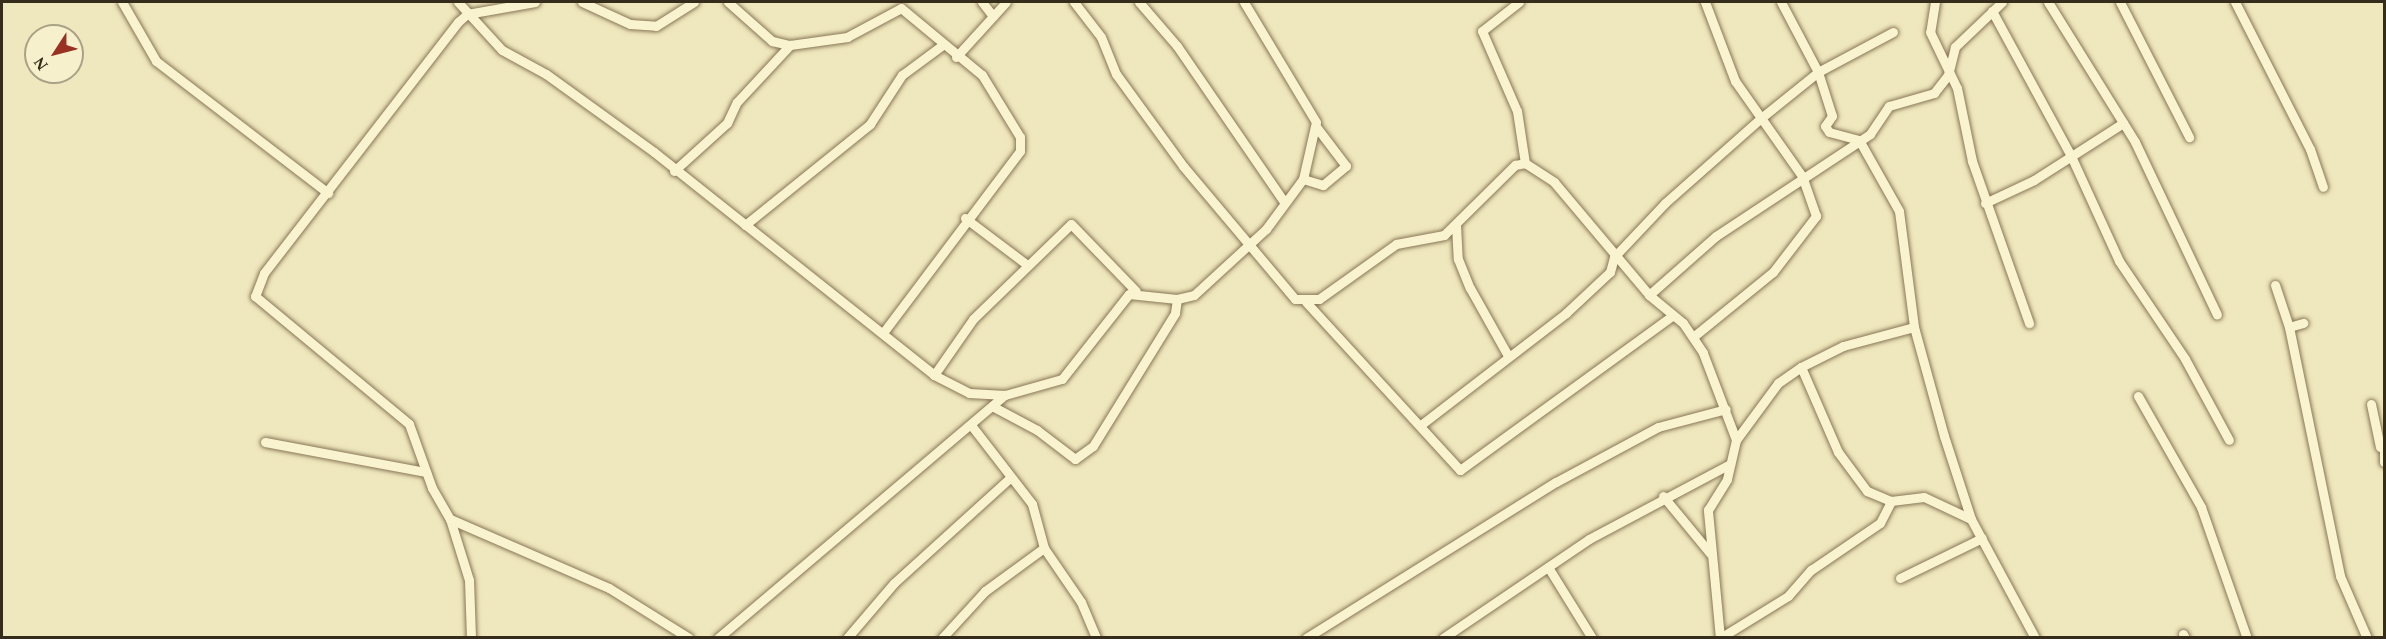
<!DOCTYPE html>
<html>
<head>
<meta charset="utf-8">
<style>
	body { margin:0 }
	#map { position:relative; width:2386px; height:639px; overflow:hidden; background:#efe7bd; font-family:Georgia,serif }
	div>[style] { position:absolute }
	.roads { filter:drop-shadow(0 0 2px #887756) drop-shadow(0 0 2px #887756) }
	.minor>* { height:9px; margin:-4.5px; padding:0 4.5px; transform-origin:4.5px; border-radius:4.5px; background:#faf3d0 }
	span { translate:-50% -50%; white-space:nowrap; text-align:center; line-height:1.15; -webkit-text-stroke:6px #f7f0cd; paint-order:stroke }
	.frame { position:absolute; inset:0; border:3px solid #362c1b; pointer-events:none }
	.north { position:absolute; left:24px; top:24px; width:60px; height:60px; box-sizing:border-box; background:#f7f0cd; border:2px solid #aaa286; border-radius:50%; rotate:234deg; font-size:16px; font-weight:700; line-height:24px; text-align:center; color:#362c1b }
	.north::after { content:''; display:block; margin:auto; width:21px; height:27px; background:#993223; clip-path:polygon(50% 0,100% 100%,50% 72%,0 100%) }
</style>
</head>
<body>
<div id="map">
	<div class="roads">
		<div class="minor">
			<div style="left:122px;top:2px;width:68px;rotate:60deg"></div>
			<div style="left:156px;top:61px;width:217px;rotate:37.5deg"></div>
			<div style="left:458px;top:2px;width:65px;rotate:47.5deg"></div>
			<div style="left:502px;top:50px;width:50px;rotate:28.6deg"></div>
			<div style="left:546px;top:74px;width:133px;rotate:35.8deg"></div>
			<div style="left:654px;top:152px;width:358px;rotate:38.5deg"></div>
			<div style="left:934px;top:375px;width:39px;rotate:27deg"></div>
			<div style="left:969px;top:393px;width:36px;rotate:3deg"></div>
			<div style="left:1005px;top:395px;width:59px;rotate:-15.7deg"></div>
			<div style="left:1062px;top:379px;width:108px;rotate:-51.8deg"></div>
			<div style="left:1129px;top:294px;width:48px;rotate:5.9deg"></div>
			<div style="left:1177px;top:299px;width:17px;rotate:-13deg"></div>
			<div style="left:1194px;top:295px;width:98px;rotate:-42.5deg"></div>
			<div style="left:1266px;top:229px;width:62px;rotate:-53.5deg"></div>
			<div style="left:1303px;top:179px;width:58px;rotate:-77.2deg"></div>
			<div style="left:1316px;top:122px;width:140px;rotate:-121deg"></div>
			<div style="left:535px;top:2px;width:69px;rotate:170deg"></div>
			<div style="left:467px;top:14px;width:12px;rotate:138deg"></div>
			<div style="left:458px;top:22px;width:317px;rotate:127.7deg"></div>
			<div style="left:264px;top:273px;width:25px;rotate:111deg"></div>
			<div style="left:255px;top:296px;width:200px;rotate:39.7deg"></div>
			<div style="left:409px;top:424px;width:68px;rotate:70.2deg"></div>
			<div style="left:432px;top:488px;width:36px;rotate:60deg"></div>
			<div style="left:450px;top:519px;width:173px;rotate:23.5deg"></div>
			<div style="left:609px;top:588px;width:94px;rotate:32deg"></div>
			<div style="left:582px;top:2px;width:53px;rotate:24.6deg"></div>
			<div style="left:630px;top:24px;width:26px;rotate:4deg"></div>
			<div style="left:656px;top:26px;width:45px;rotate:-32.3deg"></div>
			<div style="left:728px;top:2px;width:59px;rotate:41.6deg"></div>
			<div style="left:772px;top:41px;width:18px;rotate:13deg"></div>
			<div style="left:790px;top:45px;width:58px;rotate:-8deg"></div>
			<div style="left:847px;top:37px;width:61px;rotate:-28.2deg"></div>
			<div style="left:901px;top:8px;width:105px;rotate:39.6deg"></div>
			<div style="left:982px;top:75px;width:73px;rotate:58.5deg"></div>
			<div style="left:1020px;top:137px;width:14px;rotate:90deg"></div>
			<div style="left:1020px;top:151px;width:228px;rotate:127deg"></div>
			<div style="left:982px;top:2px;width:18px;rotate:52deg"></div>
			<div style="left:1074px;top:2px;width:44px;rotate:52.4deg"></div>
			<div style="left:1101px;top:37px;width:40px;rotate:68deg"></div>
			<div style="left:1116px;top:74px;width:114px;rotate:53.9deg"></div>
			<div style="left:1183px;top:166px;width:174px;rotate:49.9deg"></div>
			<div style="left:1295px;top:299px;width:24px"></div>
			<div style="left:1319px;top:299px;width:95px;rotate:-35.5deg"></div>
			<div style="left:1396px;top:244px;width:49px;rotate:-10.6deg"></div>
			<div style="left:1444px;top:235px;width:100px;rotate:-44.6deg"></div>
			<div style="left:1515px;top:165px;width:10px;rotate:-11deg"></div>
			<div style="left:1525px;top:163px;width:35px;rotate:33deg"></div>
			<div style="left:1554px;top:182px;width:148px;rotate:49.9deg"></div>
			<div style="left:1649px;top:295px;width:44px;rotate:39.5deg"></div>
			<div style="left:1683px;top:323px;width:36px;rotate:56deg"></div>
			<div style="left:1703px;top:353px;width:93px;rotate:69.2deg"></div>
			<div style="left:1139px;top:2px;width:58px;rotate:49.2deg"></div>
			<div style="left:1177px;top:46px;width:187px;rotate:55.5deg"></div>
			<div style="left:1519px;top:2px;width:47px;rotate:141.9deg"></div>
			<div style="left:1482px;top:31px;width:87px;rotate:66.4deg"></div>
			<div style="left:1517px;top:111px;width:53px;rotate:81.3deg"></div>
			<div style="left:1781px;top:2px;width:79px;rotate:62.1deg"></div>
			<div style="left:1818px;top:72px;width:46px;rotate:72.3deg"></div>
			<div style="left:1832px;top:116px;width:12px;rotate:125deg"></div>
			<div style="left:1825px;top:126px;width:7px;rotate:56deg"></div>
			<div style="left:1829px;top:132px;width:31px;rotate:15deg"></div>
			<div style="left:1859px;top:140px;width:81px;rotate:60.6deg"></div>
			<div style="left:1899px;top:211px;width:117px;rotate:82.6deg"></div>
			<div style="left:1914px;top:327px;width:113px;rotate:74.6deg"></div>
			<div style="left:1944px;top:436px;width:87px;rotate:72deg"></div>
			<div style="left:1971px;top:519px;width:135px;rotate:61.7deg"></div>
			<div style="left:1935px;top:2px;width:30px;rotate:99deg"></div>
			<div style="left:1930px;top:32px;width:62px;rotate:64.3deg"></div>
			<div style="left:1957px;top:88px;width:75px;rotate:78.4deg"></div>
			<div style="left:1972px;top:161px;width:172px;rotate:70.6deg"></div>
			<div style="left:2048px;top:2px;width:165px;rotate:58.1deg"></div>
			<div style="left:2135px;top:142px;width:191px;rotate:64.6deg"></div>
			<div style="left:2120px;top:2px;width:152px;rotate:62.9deg"></div>
			<div style="left:2235px;top:2px;width:165px;rotate:63deg"></div>
			<div style="left:2310px;top:149px;width:40px;rotate:71.1deg"></div>
			<div style="left:1992px;top:11px;width:165px;rotate:61.4deg"></div>
			<div style="left:2071px;top:156px;width:115px;rotate:65.4deg"></div>
			<div style="left:2119px;top:261px;width:118px;rotate:56deg"></div>
			<div style="left:2185px;top:359px;width:92px;rotate:61.5deg"></div>
			<div style="left:956px;top:57px;width:74px;rotate:-47.7deg"></div>
			<div style="left:674px;top:171px;width:72px;rotate:-42.2deg"></div>
			<div style="left:727px;top:123px;width:23px;rotate:-65deg"></div>
			<div style="left:737px;top:102px;width:78px;rotate:-47.1deg"></div>
			<div style="left:1303px;top:179px;width:21px;rotate:17deg"></div>
			<div style="left:1323px;top:185px;width:30px;rotate:-40deg"></div>
			<div style="left:1346px;top:166px;width:48px;rotate:-127.3deg"></div>
			<div style="left:1985px;top:203px;width:54px;rotate:-25.1deg"></div>
			<div style="left:2034px;top:180px;width:106px;rotate:-32.6deg"></div>
			<div style="left:965px;top:218px;width:76px;rotate:37deg"></div>
			<div style="left:745px;top:225px;width:161px;rotate:-38.9deg"></div>
			<div style="left:870px;top:124px;width:59px;rotate:-56.9deg"></div>
			<div style="left:902px;top:75px;width:49px;rotate:-36.6deg"></div>
			<div style="left:1456px;top:225px;width:34px;rotate:87deg"></div>
			<div style="left:1458px;top:259px;width:31px;rotate:68deg"></div>
			<div style="left:1470px;top:288px;width:76px;rotate:60.7deg"></div>
			<div style="left:2275px;top:285px;width:44px;rotate:71.6deg"></div>
			<div style="left:2289px;top:327px;width:254px;rotate:78.4deg"></div>
			<div style="left:2340px;top:576px;width:68px;rotate:66.5deg"></div>
			<div style="left:1649px;top:295px;width:89px;rotate:-41.4deg"></div>
			<div style="left:1716px;top:236px;width:185px;rotate:-33.5deg"></div>
			<div style="left:1870px;top:134px;width:34px;rotate:-56deg"></div>
			<div style="left:1889px;top:106px;width:47px;rotate:-16.1deg"></div>
			<div style="left:1934px;top:93px;width:23px;rotate:-52deg"></div>
			<div style="left:1948px;top:75px;width:29px;rotate:-76deg"></div>
			<div style="left:1955px;top:47px;width:65px;rotate:-43.8deg"></div>
			<div style="left:1306px;top:302px;width:228px;rotate:47.5deg"></div>
			<div style="left:1460px;top:470px;width:263px;rotate:-36deg"></div>
			<div style="left:2289px;top:327px;width:15px;rotate:-16deg"></div>
			<div style="left:1693px;top:337px;width:103px;rotate:-39.1deg"></div>
			<div style="left:1773px;top:272px;width:71px;rotate:-52.5deg"></div>
			<div style="left:1816px;top:216px;width:42px;rotate:-109.3deg"></div>
			<div style="left:1802px;top:176px;width:116px;rotate:-125.2deg"></div>
			<div style="left:1735px;top:81px;width:85px;rotate:-110.8deg"></div>
			<div style="left:1801px;top:367px;width:93px;rotate:66.5deg"></div>
			<div style="left:1838px;top:452px;width:49px;rotate:53.4deg"></div>
			<div style="left:1867px;top:491px;width:26px;rotate:23deg"></div>
			<div style="left:1891px;top:501px;width:33px;rotate:-7deg"></div>
			<div style="left:1924px;top:497px;width:52px;rotate:25.1deg"></div>
			<div style="left:934px;top:375px;width:68px;rotate:-55.1deg"></div>
			<div style="left:973px;top:319px;width:136px;rotate:-44.1deg"></div>
			<div style="left:1071px;top:224px;width:93px;rotate:45.9deg"></div>
			<div style="left:2138px;top:396px;width:128px;rotate:60.4deg"></div>
			<div style="left:2201px;top:507px;width:139px;rotate:70.7deg"></div>
			<div style="left:2371px;top:404px;width:44px;rotate:78.2deg"></div>
			<div style="left:992px;top:406px;width:51px;rotate:28.1deg"></div>
			<div style="left:1037px;top:430px;width:48px;rotate:37.3deg"></div>
			<div style="left:1075px;top:459px;width:22px;rotate:-36deg"></div>
			<div style="left:1093px;top:446px;width:156px;rotate:-58.3deg"></div>
			<div style="left:1175px;top:313px;width:14px;rotate:-82deg"></div>
			<div style="left:1422px;top:424px;width:182px;rotate:-37.6deg"></div>
			<div style="left:1566px;top:313px;width:60px;rotate:-43deg"></div>
			<div style="left:1610px;top:272px;width:16px;rotate:-75deg"></div>
			<div style="left:1614px;top:257px;width:74px;rotate:-46.6deg"></div>
			<div style="left:1665px;top:203px;width:128px;rotate:-41.5deg"></div>
			<div style="left:1761px;top:118px;width:73px;rotate:-38.9deg"></div>
			<div style="left:1818px;top:72px;width:85px;rotate:-28.1deg"></div>
			<div style="left:971px;top:425px;width:100px;rotate:52.3deg"></div>
			<div style="left:1032px;top:504px;width:46px;rotate:74.7deg"></div>
			<div style="left:1044px;top:548px;width:65px;rotate:55.6deg"></div>
			<div style="left:1081px;top:602px;width:39px;rotate:67deg"></div>
			<div style="left:265px;top:442px;width:164px;rotate:10.6deg"></div>
			<div style="left:2384px;top:446px;width:16px;rotate:90deg"></div>
			<div style="left:1663px;top:496px;width:74px;rotate:50.5deg"></div>
			<div style="left:450px;top:519px;width:64px;rotate:72.7deg"></div>
			<div style="left:469px;top:580px;width:58px;rotate:88deg"></div>
			<div style="left:1548px;top:567px;width:84px;rotate:58.2deg"></div>
			<div style="left:1900px;top:578px;width:91px;rotate:-26deg"></div>
			<div style="left:2183px;top:634px;width:4px;rotate:63deg"></div>
			<div style="left:718px;top:638px;width:376px;rotate:-40.3deg"></div>
			<div style="left:847px;top:638px;width:72px;rotate:-49.5deg"></div>
			<div style="left:894px;top:583px;width:156px;rotate:-42.2deg"></div>
			<div style="left:942px;top:638px;width:64px;rotate:-47.5deg"></div>
			<div style="left:985px;top:591px;width:73px;rotate:-36.1deg"></div>
			<div style="left:1306px;top:638px;width:295px;rotate:-32deg"></div>
			<div style="left:1556px;top:482px;width:116px;rotate:-28.3deg"></div>
			<div style="left:1658px;top:427px;width:70px;rotate:-14.8deg"></div>
			<div style="left:1443px;top:638px;width:176px;rotate:-34.1deg"></div>
			<div style="left:1589px;top:539px;width:160px;rotate:-28deg"></div>
			<div style="left:1720px;top:638px;width:129px;rotate:-95.4deg"></div>
			<div style="left:1708px;top:510px;width:36px;rotate:-58deg"></div>
			<div style="left:1727px;top:479px;width:40px;rotate:-77deg"></div>
			<div style="left:1736px;top:440px;width:71px;rotate:-53.6deg"></div>
			<div style="left:1778px;top:383px;width:28px;rotate:-35deg"></div>
			<div style="left:1801px;top:367px;width:47px;rotate:-26.6deg"></div>
			<div style="left:1843px;top:346px;width:73px;rotate:-15deg"></div>
			<div style="left:1720px;top:638px;width:80px;rotate:-31.7deg"></div>
			<div style="left:1788px;top:596px;width:35px;rotate:-49deg"></div>
			<div style="left:1811px;top:570px;width:83px;rotate:-34.3deg"></div>
			<div style="left:1880px;top:523px;width:25px;rotate:-63deg"></div>
		</div>
	</div>
	<div class="frame"></div>
	<div class="north">N</div>
</div>
</body>
</html>
